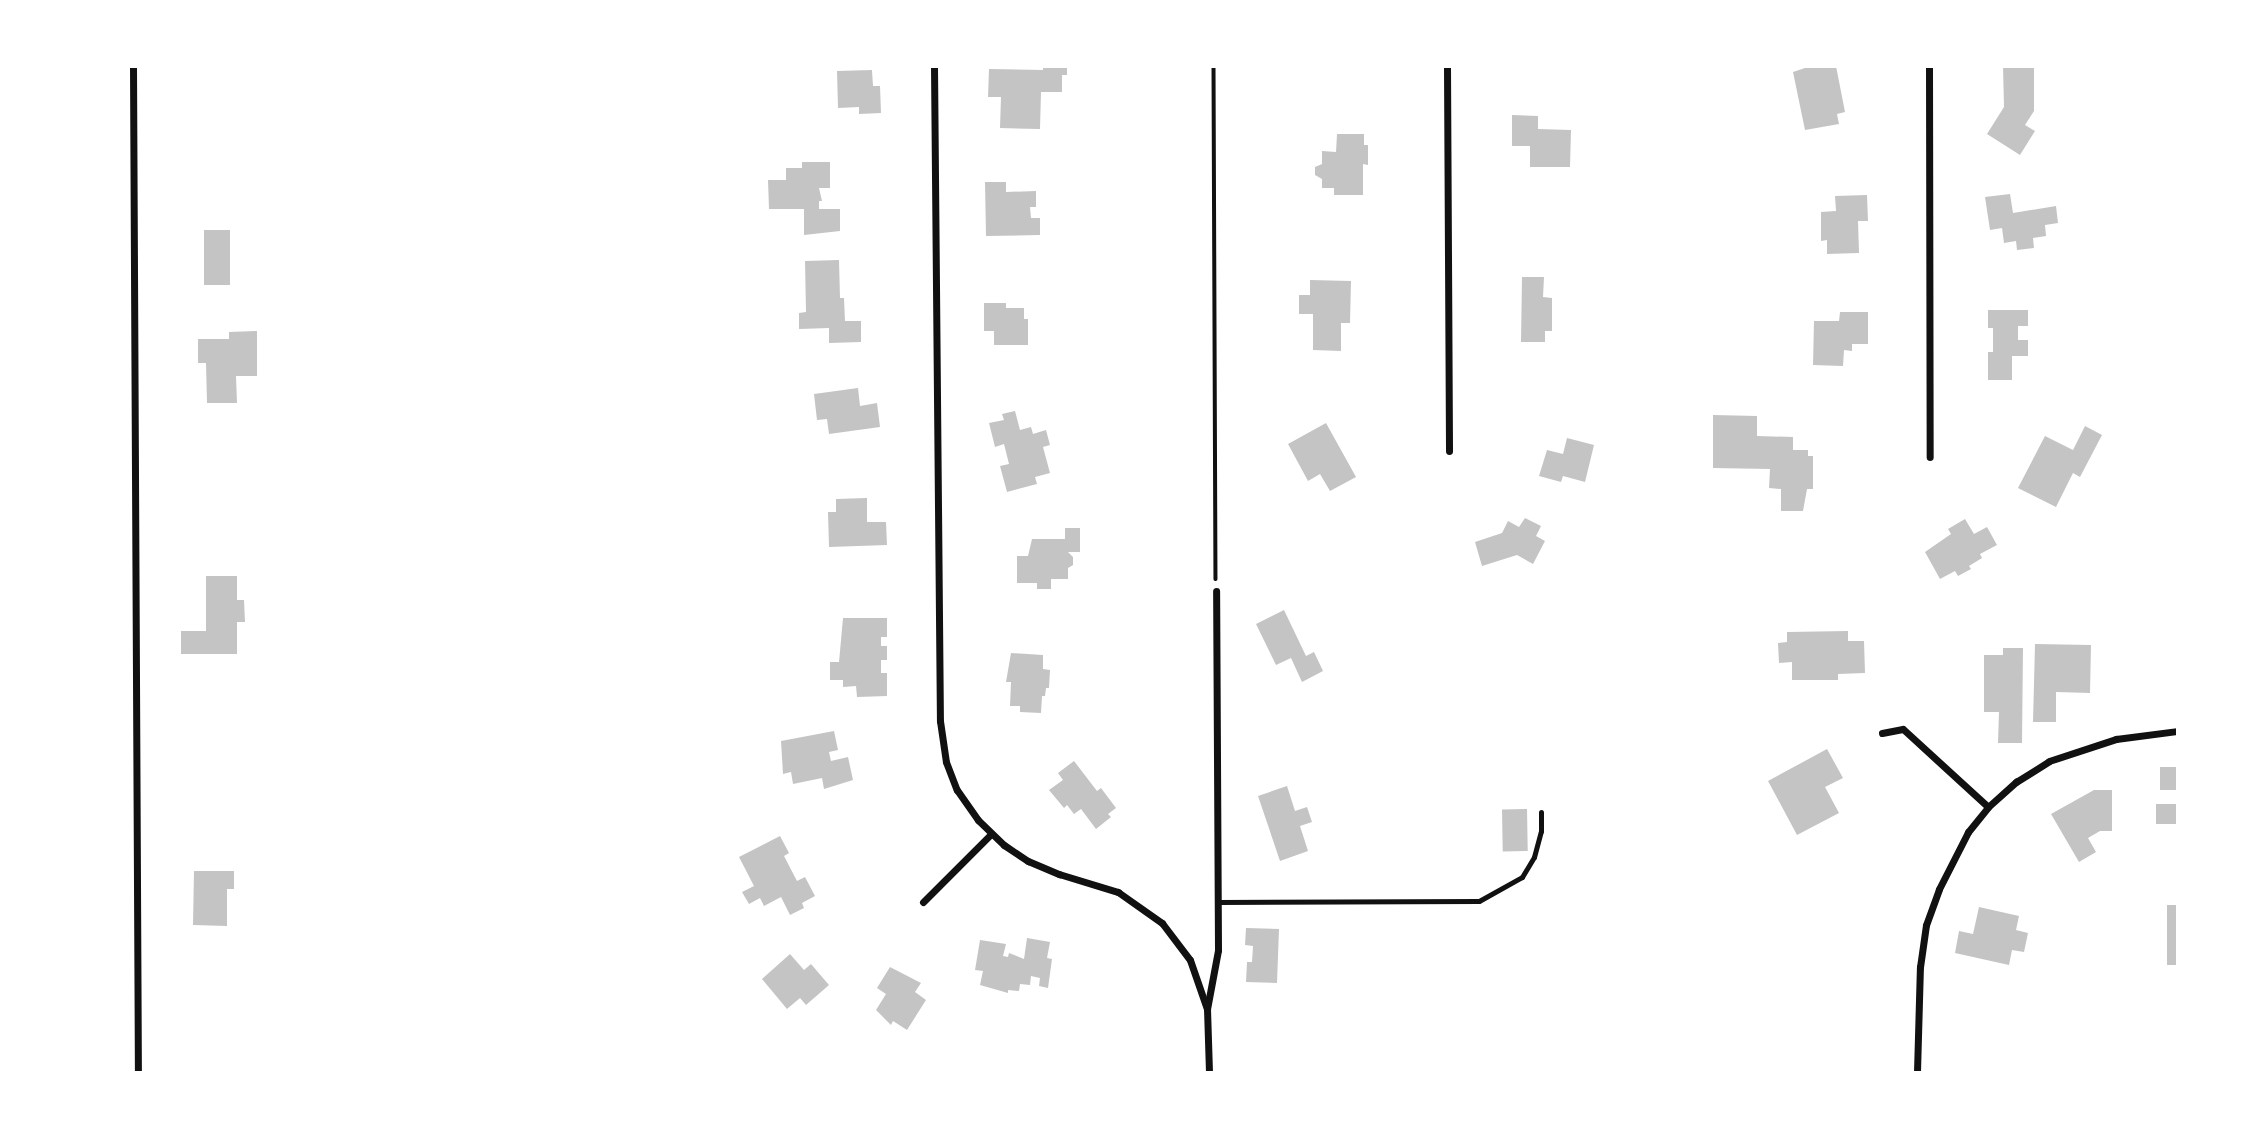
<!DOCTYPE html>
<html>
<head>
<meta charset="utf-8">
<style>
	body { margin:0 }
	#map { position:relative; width:2244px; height:1139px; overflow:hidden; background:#fff; font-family:"PT Sans Narrow",sans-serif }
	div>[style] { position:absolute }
	.building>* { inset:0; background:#c4c4c4; transform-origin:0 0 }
	.path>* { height:3.5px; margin:-1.75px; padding:0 1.75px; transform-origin:1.75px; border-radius:1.75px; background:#111 }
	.service>* { height:5px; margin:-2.5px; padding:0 2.5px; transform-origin:2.5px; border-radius:2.5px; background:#111 }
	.minor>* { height:7px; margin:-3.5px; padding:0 3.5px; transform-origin:3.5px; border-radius:3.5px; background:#111 }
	span { translate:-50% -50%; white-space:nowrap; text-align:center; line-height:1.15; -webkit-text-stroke:7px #fff; paint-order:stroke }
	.frame { position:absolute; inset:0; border:68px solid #fff; pointer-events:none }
</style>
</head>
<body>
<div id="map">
	<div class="building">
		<div style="clip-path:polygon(1043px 66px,1067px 66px,1067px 75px,1062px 75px,1062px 92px,1041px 92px,1040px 129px,1000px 128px,1001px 97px,988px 97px,989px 69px,1043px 70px)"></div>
		<div style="clip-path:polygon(1811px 66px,1836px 66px,1845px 112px,1837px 114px,1839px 124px,1805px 130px,1793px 72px)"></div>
		<div style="clip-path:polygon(2003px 66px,2034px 66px,2034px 111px,2025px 125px,2035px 131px,2020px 155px,1987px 134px,2004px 107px)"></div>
		<div style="clip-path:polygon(872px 70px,873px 86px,880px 86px,881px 113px,859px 114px,859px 107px,838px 108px,837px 71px)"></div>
		<div style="clip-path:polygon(1512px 115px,1538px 116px,1538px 129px,1571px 130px,1570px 167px,1530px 167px,1530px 146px,1512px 146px)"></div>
		<div style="clip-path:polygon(1337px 134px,1364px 134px,1364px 145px,1368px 145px,1368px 165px,1363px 164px,1363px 195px,1334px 195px,1334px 188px,1322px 188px,1322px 179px,1315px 175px,1315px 167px,1322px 164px,1322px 151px,1336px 152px)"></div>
		<div style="clip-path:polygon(802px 162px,830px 162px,830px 188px,819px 188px,822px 201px,819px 201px,819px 209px,840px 209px,840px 231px,804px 235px,804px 209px,769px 209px,768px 180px,786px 180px,786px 168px,802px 168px)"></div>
		<div style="clip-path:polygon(985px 182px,1006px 182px,1006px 192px,1036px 191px,1036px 207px,1030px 207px,1031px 218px,1040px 218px,1040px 235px,986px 236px)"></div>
		<div style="clip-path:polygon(2010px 194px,2013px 213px,2056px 206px,2058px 223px,2045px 225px,2046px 236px,2033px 238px,2034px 248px,2017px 250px,2016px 241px,2004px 243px,2002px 228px,1990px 230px,1985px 197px)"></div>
		<div style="clip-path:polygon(1867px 195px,1868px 221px,1858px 221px,1859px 253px,1827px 254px,1827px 240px,1821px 241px,1821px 212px,1836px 211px,1835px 196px)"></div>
		<div style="left:204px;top:230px;width:26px;height:55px"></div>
		<div style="clip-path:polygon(839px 260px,840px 298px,844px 298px,845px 321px,861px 321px,861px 342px,829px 343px,829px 328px,799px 329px,799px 313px,806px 312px,805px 261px)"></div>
		<div style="clip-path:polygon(1522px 277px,1544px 277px,1543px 297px,1552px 298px,1552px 331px,1545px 331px,1545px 342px,1521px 342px)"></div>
		<div style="clip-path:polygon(1310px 280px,1351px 281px,1350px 323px,1341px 323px,1341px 351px,1313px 350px,1313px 314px,1299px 314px,1299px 295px,1310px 295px)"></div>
		<div style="clip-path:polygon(984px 303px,1006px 303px,1006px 308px,1024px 308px,1024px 319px,1028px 319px,1028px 345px,994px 345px,994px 331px,984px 331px)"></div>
		<div style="clip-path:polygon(1988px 310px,2028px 310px,2028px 326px,2018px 326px,2018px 340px,2028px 340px,2028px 356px,2012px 356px,2012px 380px,1988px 380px,1988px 352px,1993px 352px,1993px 328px,1988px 328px)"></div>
		<div style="clip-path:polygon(1840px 312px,1868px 312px,1868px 344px,1852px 344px,1852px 351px,1844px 350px,1843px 366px,1813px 365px,1814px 321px,1839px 321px)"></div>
		<div style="clip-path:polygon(257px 331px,257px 376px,236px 376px,237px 403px,207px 403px,206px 363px,198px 363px,198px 339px,229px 339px,229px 332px)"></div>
		<div style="clip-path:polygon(858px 388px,860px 406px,877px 403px,880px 427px,829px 434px,827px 419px,817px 420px,814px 394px)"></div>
		<div style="clip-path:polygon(1015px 411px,1020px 430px,1031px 427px,1033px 434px,1046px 430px,1050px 445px,1043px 447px,1050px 473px,1035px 477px,1037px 484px,1007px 492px,1000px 466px,1009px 464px,1004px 444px,995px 447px,989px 423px,1004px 420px,1002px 414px)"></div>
		<div style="clip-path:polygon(1713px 415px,1757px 416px,1757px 436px,1793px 437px,1793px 450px,1808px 450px,1808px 456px,1813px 456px,1813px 489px,1807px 489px,1803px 511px,1781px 511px,1781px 489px,1769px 488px,1770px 469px,1713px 468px)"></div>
		<div style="clip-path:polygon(1326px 423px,1356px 477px,1330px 491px,1320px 474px,1308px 481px,1288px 444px)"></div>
		<div style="clip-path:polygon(2085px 426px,2102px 435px,2080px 477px,2073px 473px,2056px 507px,2018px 488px,2045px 436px,2073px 450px)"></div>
		<div style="clip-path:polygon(1567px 438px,1594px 445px,1585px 482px,1563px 476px,1561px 482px,1539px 476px,1547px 450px,1563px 454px)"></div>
		<div style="clip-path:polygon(867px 498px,867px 522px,886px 522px,887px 545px,829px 547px,828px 512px,836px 512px,836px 499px)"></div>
		<div style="clip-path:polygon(1525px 518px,1541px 526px,1536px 536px,1545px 541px,1533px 564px,1517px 555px,1482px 566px,1475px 542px,1502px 533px,1508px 521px,1519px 527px)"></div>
		<div style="clip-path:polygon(1965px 519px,1974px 534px,1987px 527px,1997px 545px,1980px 554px,1982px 558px,1969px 566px,1971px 569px,1958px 576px,1955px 571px,1940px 579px,1925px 552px,1951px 534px,1948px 529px)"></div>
		<div style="clip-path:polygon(1065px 528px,1080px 528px,1080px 552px,1068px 552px,1073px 557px,1073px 565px,1068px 568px,1068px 579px,1051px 579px,1051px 589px,1037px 589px,1037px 583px,1017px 583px,1017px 556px,1028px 556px,1032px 539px,1065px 539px)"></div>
		<div style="clip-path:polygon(206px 576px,237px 576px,237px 600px,244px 600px,245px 622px,237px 622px,237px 654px,181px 654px,181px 631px,206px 631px)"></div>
		<div style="clip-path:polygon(1284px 610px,1306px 656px,1314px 652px,1323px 671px,1302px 682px,1291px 658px,1276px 665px,1256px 624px)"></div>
		<div style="clip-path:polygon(843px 618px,887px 618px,887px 637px,881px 637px,881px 646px,887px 646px,887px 660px,881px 660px,881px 673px,887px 673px,887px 696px,857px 697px,856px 686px,843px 687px,843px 680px,830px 680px,830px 662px,839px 662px)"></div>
		<div style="clip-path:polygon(1848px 631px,1848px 641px,1864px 641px,1865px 673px,1838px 674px,1838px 680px,1792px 680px,1792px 662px,1779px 663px,1778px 643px,1787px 642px,1787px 632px)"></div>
		<div style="clip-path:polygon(2035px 644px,2091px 645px,2090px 693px,2056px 692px,2056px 722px,2033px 722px)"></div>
		<div style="clip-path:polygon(2003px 648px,2023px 648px,2022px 743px,1998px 743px,1999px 712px,1984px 712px,1984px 655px,2003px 655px)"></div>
		<div style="clip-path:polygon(1011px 653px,1043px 655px,1043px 669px,1050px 670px,1049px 688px,1046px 688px,1045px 696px,1042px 696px,1041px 713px,1020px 712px,1020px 706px,1010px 706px,1011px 682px,1006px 682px)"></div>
		<div style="clip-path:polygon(834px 731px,838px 750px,829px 752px,831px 761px,848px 757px,853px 780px,824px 789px,822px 778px,793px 784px,791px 772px,783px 774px,781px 741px)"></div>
		<div style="clip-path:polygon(1827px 749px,1843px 778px,1825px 787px,1839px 813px,1797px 835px,1768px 781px)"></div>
		<div style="clip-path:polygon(1074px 761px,1097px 791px,1101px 788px,1116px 808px,1108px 814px,1111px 817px,1096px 829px,1081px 809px,1074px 814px,1067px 805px,1064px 808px,1049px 790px,1063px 780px,1058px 773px)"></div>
		<div style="left:2160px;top:767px;width:18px;height:23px"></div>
		<div style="clip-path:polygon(1287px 786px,1295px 811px,1307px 807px,1312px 822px,1300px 826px,1308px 851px,1280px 861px,1258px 796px)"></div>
		<div style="clip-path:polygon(2094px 790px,2112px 790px,2112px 831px,2100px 831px,2088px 838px,2096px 852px,2079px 862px,2051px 814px)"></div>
		<div style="left:2156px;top:804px;width:22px;height:20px"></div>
		<div style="left:1527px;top:809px;width:42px;height:25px;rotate:89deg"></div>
		<div style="clip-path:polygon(780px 836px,789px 853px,784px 856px,797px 881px,805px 877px,815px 896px,802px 903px,804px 908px,790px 915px,781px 897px,764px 906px,760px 898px,749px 904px,742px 892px,754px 886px,739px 857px)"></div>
		<div style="clip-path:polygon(194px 871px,234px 871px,234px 889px,227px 889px,227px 926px,193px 925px)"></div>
		<div style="left:2167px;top:905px;width:11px;height:60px"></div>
		<div style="clip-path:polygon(1979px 907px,2019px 916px,2016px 930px,2028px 933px,2024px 952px,2012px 950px,2009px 965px,1955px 953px,1959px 931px,1973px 934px)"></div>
		<div style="clip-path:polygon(1246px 928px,1279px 929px,1277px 983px,1246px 982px,1247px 962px,1252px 962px,1253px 946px,1245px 945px)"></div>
		<div style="clip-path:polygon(1027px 938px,1050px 942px,1047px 958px,1052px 959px,1048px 988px,1039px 986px,1040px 978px,1031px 976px,1030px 985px,1020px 984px,1019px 991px,1008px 990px,1008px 993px,980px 985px,983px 971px,975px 970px,980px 940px,1006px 944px,1003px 956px,1008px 957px,1009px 953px,1024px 959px)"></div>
		<div style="clip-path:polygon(790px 954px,804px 970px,811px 964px,829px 985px,806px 1005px,800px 998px,787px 1009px,762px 979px)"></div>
		<div style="clip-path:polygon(890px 967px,921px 983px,915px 992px,926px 1000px,907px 1030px,893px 1021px,891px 1025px,876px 1010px,886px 994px,877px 988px)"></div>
	</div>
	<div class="path">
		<div style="left:1214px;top:66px;width:513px;rotate:89.78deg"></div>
	</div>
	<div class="service">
		<div style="left:1218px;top:902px;width:261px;rotate:-0.2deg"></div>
		<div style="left:1479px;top:901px;width:49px;rotate:-29.2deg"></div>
		<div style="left:1522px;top:877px;width:23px;rotate:-59deg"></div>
		<div style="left:1534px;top:857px;width:27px;rotate:-75deg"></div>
		<div style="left:1541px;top:831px;width:19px;rotate:-90deg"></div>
	</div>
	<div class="minor">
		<div style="left:133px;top:66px;width:1006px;rotate:89.72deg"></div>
		<div style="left:934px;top:66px;width:655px;rotate:89.48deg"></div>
		<div style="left:940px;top:721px;width:41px;rotate:81.7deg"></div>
		<div style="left:946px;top:762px;width:30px;rotate:69deg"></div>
		<div style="left:957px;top:790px;width:37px;rotate:55deg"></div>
		<div style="left:978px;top:820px;width:36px;rotate:44deg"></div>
		<div style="left:1004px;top:845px;width:29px;rotate:34deg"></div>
		<div style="left:1028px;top:861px;width:34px;rotate:23deg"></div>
		<div style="left:1059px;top:874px;width:62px;rotate:17deg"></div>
		<div style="left:1118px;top:892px;width:54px;rotate:35.2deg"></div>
		<div style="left:1162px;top:923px;width:46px;rotate:52.9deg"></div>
		<div style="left:1190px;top:960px;width:52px;rotate:70.9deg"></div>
		<div style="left:1447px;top:66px;width:385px;rotate:89.7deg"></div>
		<div style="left:1929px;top:66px;width:391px;rotate:89.9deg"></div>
		<div style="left:1882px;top:733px;width:21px;rotate:-11deg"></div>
		<div style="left:1903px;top:729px;width:115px;rotate:42.5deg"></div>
		<div style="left:923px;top:902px;width:96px;rotate:-45deg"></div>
		<div style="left:1209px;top:1072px;width:63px;rotate:-91.8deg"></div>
		<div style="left:1207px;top:1009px;width:60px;rotate:-79.4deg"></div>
		<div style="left:1218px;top:950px;width:359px;rotate:-90.3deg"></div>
		<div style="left:1917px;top:1072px;width:105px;rotate:-88.4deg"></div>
		<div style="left:1920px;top:967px;width:42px;rotate:-81.9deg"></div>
		<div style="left:1926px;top:925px;width:38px;rotate:-70deg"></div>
		<div style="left:1939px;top:889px;width:64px;rotate:-63deg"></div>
		<div style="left:1968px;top:832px;width:32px;rotate:-51deg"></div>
		<div style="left:1988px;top:807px;width:38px;rotate:-42deg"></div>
		<div style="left:2016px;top:782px;width:39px;rotate:-32deg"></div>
		<div style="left:2049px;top:761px;width:71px;rotate:-18.2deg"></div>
		<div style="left:2116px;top:739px;width:63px;rotate:-7.4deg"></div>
	</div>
	<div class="frame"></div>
</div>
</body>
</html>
